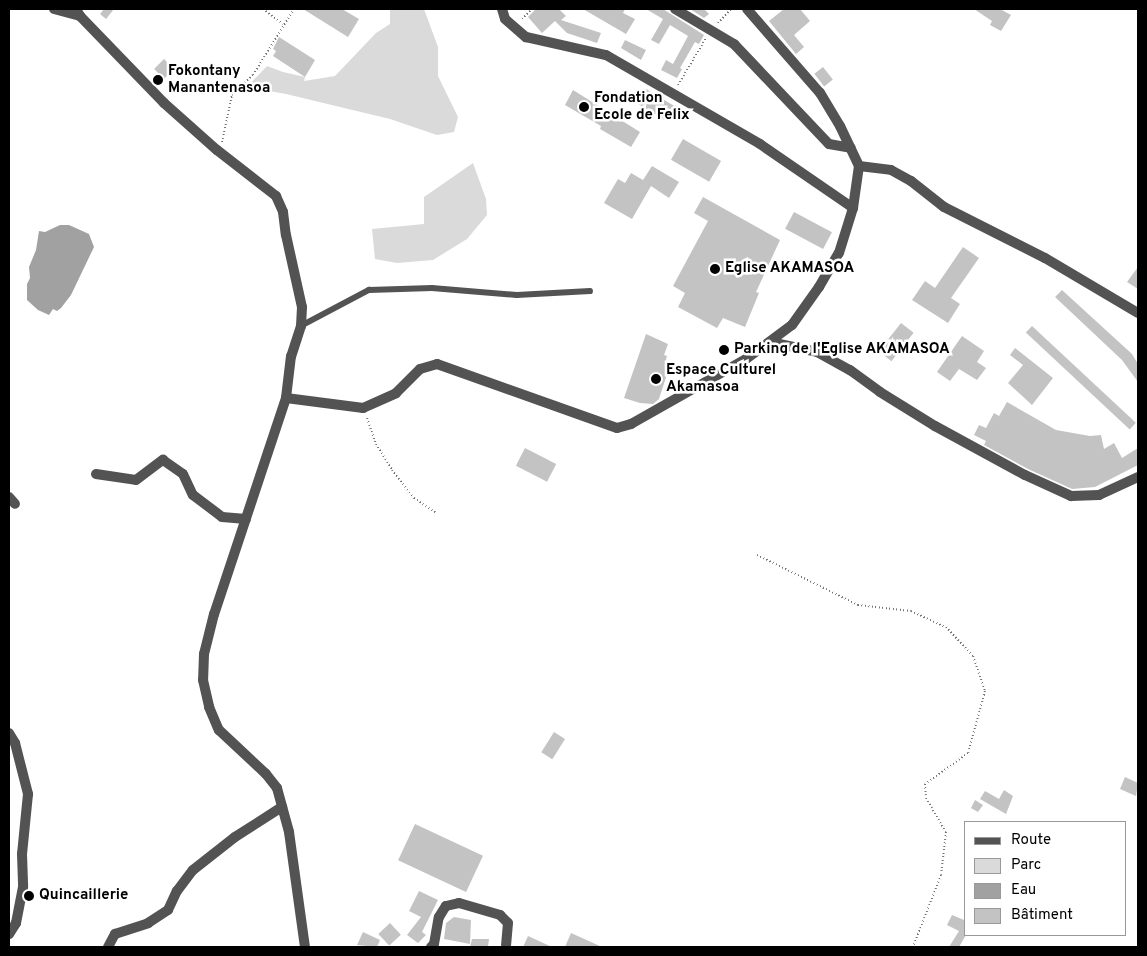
<!DOCTYPE html>
<html>
<head>
<meta charset="utf-8">
<style>
	body { margin:0 }
	#map { position:relative; width:1147px; height:956px; overflow:hidden; background:#fff; font-family:Overpass,sans-serif }
	div>[style] { position:absolute }
	.green>* { inset:0; background:#dadada }
	.water>* { inset:0; background:#a1a1a1 }
	.building>* { inset:0; background:#c3c3c3; transform-origin:0 0 }
	.path>* { height:2px; margin-top:-1px; transform-origin:0; background:repeating-linear-gradient(90deg,#757575 0 1px,transparent 0 3.5px) }
	.service>* { height:5.5px; margin:-2.75px; padding:0 2.75px; transform-origin:2.75px; border-radius:2.75px; background:#535353 }
	.minor>* { height:10px; margin:-5px; padding:0 5px; transform-origin:5px; border-radius:5px; background:#535353 }
	.dots>* { width:14px; height:14px; translate:-50% -50%; box-sizing:border-box; border:2px solid #fff; border-radius:50% }
	span { translate:-50% -50%; white-space:nowrap; text-align:center; line-height:1.15; -webkit-text-stroke:5px #fff; paint-order:stroke }
	.poi-label { font-size:15px; color:#000; font-weight:700 }
	.left { translate:0 -50%; text-align:left }
	.frame { position:absolute; inset:0; border:10px solid #000; pointer-events:none }
	.legend { position:absolute; left:964px; top:821px; width:162px; height:115px; box-sizing:border-box; background:#fff; border:1px solid #999; margin:0; padding:6px 9px; list-style:none; font-size:15px; color:#000 }
	.legend li { display:flex; align-items:center; gap:10px; height:25px }
	.legend b { width:25px; border:1px solid #999 }
</style>
</head>
<body>
<div id="map">
	<div class="green">
		<div style="clip-path:polygon(390px 9px,424px 9px,438px 47px,438px 76px,458px 117px,454px 132px,437px 135px,390px 119px,286px 94px,247px 87px,267px 66px,283px 72px,305px 77px,304px 81px,335px 76px,376px 33px,390px 24px)"></div>
		<div style="clip-path:polygon(473px 163px,486px 199px,487px 215px,467px 239px,433px 260px,397px 263px,375px 259px,372px 229px,424px 224px,424px 197px)"></div>
	</div>
	<div class="water">
		<div style="clip-path:polygon(60px 225px,69px 225px,89px 234px,94px 247px,71px 295px,61px 308px,57px 311px,53px 309px,49px 315px,38px 310px,27px 300px,27px 284px,30px 278px,29px 267px,36px 250px,39px 231px,45px 232px)"></div>
	</div>
	<div class="building">
		<div style="clip-path:polygon(104px 9px,114px 9px,106px 19px,100px 14px)"></div>
		<div style="clip-path:polygon(303px 9px,342px 9px,359px 19px,348px 37px)"></div>
		<div style="clip-path:polygon(536px 9px,559px 9px,566px 16px,561px 20px,601px 33px,597px 43px,567px 33px,555px 21px,542px 33px,528px 17px)"></div>
		<div style="clip-path:polygon(583px 9px,625px 9px,623px 13px,635px 19px,626px 34px)"></div>
		<div style="clip-path:polygon(646px 9px,663px 9px,704px 35px,699px 44px,695px 42px,680px 68px,682px 69px,677px 78px,661px 70px,666px 60px,673px 64px,688px 36px,670px 25px,659px 44px,651px 40px,663px 19px)"></div>
		<div style="clip-path:polygon(690px 9px,704px 9px,709px 14px,704px 18px)"></div>
		<div style="clip-path:polygon(784px 9px,800px 9px,810px 21px,794px 35px,804px 47px,796px 54px,769px 21px)"></div>
		<div style="clip-path:polygon(974px 9px,1000px 9px,1011px 15px,1001px 31px,990px 25px,992px 21px)"></div>
		<div style="clip-path:polygon(279px 37px,315px 60px,305px 77px,273px 56px,276px 51px,273px 49px)"></div>
		<div style="clip-path:polygon(625px 40px,646px 50px,641px 60px,621px 48px)"></div>
		<div style="left:164px;top:59px;width:14px;height:14px;rotate:45deg"></div>
		<div style="left:823px;top:67px;width:16px;height:11px;rotate:52deg"></div>
		<div style="left:646px;top:89px;width:33px;height:17px;rotate:31deg"></div>
		<div style="clip-path:polygon(573px 90px,640px 132px,631px 147px,600px 129px,601px 126px,565px 105px)"></div>
		<div style="left:683px;top:139px;width:44px;height:24px;rotate:30deg"></div>
		<div style="clip-path:polygon(652px 166px,679px 182px,669px 198px,651px 186px,632px 219px,604px 203px,618px 179px,625px 183px,631px 173px,643px 180px)"></div>
		<div style="clip-path:polygon(703px 197px,780px 240px,756px 292px,759px 293px,745px 327px,723px 318px,717px 328px,678px 307px,685px 293px,673px 286px,708px 221px,694px 213px)"></div>
		<div style="left:794px;top:212px;width:43px;height:19px;rotate:28deg"></div>
		<div style="clip-path:polygon(963px 247px,979px 258px,951px 298px,960px 304px,948px 323px,912px 300px,925px 281px,935px 288px)"></div>
		<div style="clip-path:polygon(1138px 267px,1138px 289px,1127px 282px)"></div>
		<div style="clip-path:polygon(1062px 290px,1132px 354px,1138px 364px,1138px 382px,1122px 360px,1055px 297px)"></div>
		<div style="left:901px;top:323px;width:16px;height:36px;rotate:38deg"></div>
		<div style="left:1032px;top:326px;width:142px;height:9px;rotate:43deg"></div>
		<div style="clip-path:polygon(646px 334px,668px 344px,664px 355px,667px 356px,665px 363px,670px 365px,659px 399px,653px 404px,640px 403px,624px 398px)"></div>
		<div style="clip-path:polygon(962px 336px,984px 351px,977px 362px,986px 368px,977px 380px,959px 369px,950px 381px,937px 372px)"></div>
		<div style="clip-path:polygon(1015px 348px,1053px 378px,1032px 405px,1008px 383px,1023px 365px,1010px 355px)"></div>
		<div style="clip-path:polygon(1007px 402px,1056px 430px,1090px 436px,1101px 435px,1104px 449px,1114px 443px,1122px 458px,1138px 448px,1138px 465px,1095px 487px,1072px 489px,1028px 469px,984px 445px,986px 441px,974px 435px,979px 425px,986px 428px,994px 413px,999px 416px)"></div>
		<div style="left:525px;top:448px;width:35px;height:20px;rotate:27deg"></div>
		<div style="left:554px;top:732px;width:13px;height:24px;rotate:32deg"></div>
		<div style="clip-path:polygon(1125px 777px,1138px 783px,1136px 796px,1120px 789px)"></div>
		<div style="clip-path:polygon(1004px 790px,1013px 796px,1006px 814px,980px 799px,985px 791px,999px 799px)"></div>
		<div style="clip-path:polygon(975px 800px,983px 805px,978px 812px,971px 808px)"></div>
		<div style="left:415px;top:824px;width:75px;height:40px;rotate:25deg"></div>
		<div style="clip-path:polygon(419px 891px,438px 900px,422px 932px,426px 935px,418px 943px,407px 935px,421px 917px,409px 911px)"></div>
		<div style="clip-path:polygon(952px 915px,964px 920px,966px 918px,966px 935px,959px 947px,949px 947px,959px 931px,947px 925px)"></div>
		<div style="clip-path:polygon(454px 917px,471px 920px,470px 944px,444px 939px,446px 923px)"></div>
		<div style="left:390px;top:923px;width:16px;height:16px;rotate:47deg"></div>
		<div style="clip-path:polygon(363px 932px,380px 940px,377px 947px,357px 945px)"></div>
		<div style="clip-path:polygon(571px 933px,602px 947px,565px 947px)"></div>
		<div style="clip-path:polygon(528px 936px,552px 947px,523px 947px)"></div>
		<div style="clip-path:polygon(472px 939px,489px 939px,488px 947px,470px 947px)"></div>
	</div>
	<div class="path">
		<div style="left:263px;top:9px;width:25px;rotate:37deg"></div>
		<div style="left:522px;top:19px;width:14px;rotate:-45deg"></div>
		<div style="left:718px;top:23px;width:19px;rotate:-47deg"></div>
		<div style="left:678px;top:85px;width:55px;rotate:-59.2deg"></div>
		<div style="left:222px;top:142px;width:48px;rotate:-78deg"></div>
		<div style="left:232px;top:95px;width:29px;rotate:-44deg"></div>
		<div style="left:253px;top:75px;width:78px;rotate:-58.2deg"></div>
		<div style="left:367px;top:418px;width:28px;rotate:71deg"></div>
		<div style="left:376px;top:444px;width:31px;rotate:58deg"></div>
		<div style="left:392px;top:470px;width:36px;rotate:52deg"></div>
		<div style="left:414px;top:498px;width:27px;rotate:34deg"></div>
		<div style="left:757px;top:555px;width:113px;rotate:26.3deg"></div>
		<div style="left:858px;top:605px;width:53px;rotate:6.5deg"></div>
		<div style="left:911px;top:611px;width:38px;rotate:25deg"></div>
		<div style="left:946px;top:627px;width:40px;rotate:47deg"></div>
		<div style="left:973px;top:656px;width:37px;rotate:71deg"></div>
		<div style="left:985px;top:691px;width:64px;rotate:105.3deg"></div>
		<div style="left:968px;top:753px;width:53px;rotate:144.2deg"></div>
		<div style="left:925px;top:784px;width:14px;rotate:86deg"></div>
		<div style="left:926px;top:798px;width:39px;rotate:60deg"></div>
		<div style="left:946px;top:832px;width:43px;rotate:96.6deg"></div>
		<div style="left:941px;top:875px;width:77px;rotate:111.3deg"></div>
	</div>
	<div class="service">
		<div style="left:301px;top:326px;width:77px;rotate:-27.9deg"></div>
		<div style="left:369px;top:290px;width:63px;rotate:-1.8deg"></div>
		<div style="left:432px;top:288px;width:85px;rotate:4.7deg"></div>
		<div style="left:517px;top:295px;width:73px;rotate:-3.1deg"></div>
	</div>
	<div class="minor">
		<div style="left:54px;top:9px;width:27px;rotate:15deg"></div>
		<div style="left:76px;top:9px;width:8px;rotate:60deg"></div>
		<div style="left:80px;top:16px;width:121px;rotate:46deg"></div>
		<div style="left:164px;top:103px;width:71px;rotate:41.6deg"></div>
		<div style="left:217px;top:150px;width:75px;rotate:37.9deg"></div>
		<div style="left:276px;top:196px;width:17px;rotate:66deg"></div>
		<div style="left:283px;top:212px;width:23px;rotate:83deg"></div>
		<div style="left:286px;top:235px;width:74px;rotate:77.5deg"></div>
		<div style="left:302px;top:307px;width:19px;rotate:93deg"></div>
		<div style="left:301px;top:326px;width:32px;rotate:108deg"></div>
		<div style="left:291px;top:356px;width:42px;rotate:96.8deg"></div>
		<div style="left:286px;top:398px;width:228px;rotate:108.4deg"></div>
		<div style="left:214px;top:614px;width:41px;rotate:104deg"></div>
		<div style="left:204px;top:654px;width:26px;rotate:92deg"></div>
		<div style="left:203px;top:680px;width:28px;rotate:77deg"></div>
		<div style="left:209px;top:707px;width:25px;rotate:67deg"></div>
		<div style="left:219px;top:730px;width:64px;rotate:43.1deg"></div>
		<div style="left:266px;top:774px;width:18px;rotate:52deg"></div>
		<div style="left:277px;top:788px;width:46px;rotate:74.7deg"></div>
		<div style="left:289px;top:832px;width:116px;rotate:82.1deg"></div>
		<div style="left:502px;top:9px;width:10px;rotate:73deg"></div>
		<div style="left:505px;top:19px;width:28px;rotate:41deg"></div>
		<div style="left:526px;top:37px;width:82px;rotate:12.7deg"></div>
		<div style="left:606px;top:55px;width:178px;rotate:30deg"></div>
		<div style="left:760px;top:144px;width:113px;rotate:34.5deg"></div>
		<div style="left:675px;top:9px;width:69px;rotate:30.7deg"></div>
		<div style="left:734px;top:44px;width:138px;rotate:46.5deg"></div>
		<div style="left:829px;top:144px;width:22px;rotate:10deg"></div>
		<div style="left:859px;top:166px;width:32px;rotate:7deg"></div>
		<div style="left:891px;top:170px;width:23px;rotate:29deg"></div>
		<div style="left:911px;top:181px;width:42px;rotate:38.2deg"></div>
		<div style="left:944px;top:207px;width:113px;rotate:26.8deg"></div>
		<div style="left:1045px;top:258px;width:108px;rotate:30.6deg"></div>
		<div style="left:770px;top:342px;width:48px;rotate:12deg"></div>
		<div style="left:817px;top:352px;width:38px;rotate:29deg"></div>
		<div style="left:850px;top:370px;width:37px;rotate:36deg"></div>
		<div style="left:880px;top:392px;width:65px;rotate:31.7deg"></div>
		<div style="left:935px;top:426px;width:102px;rotate:28.6deg"></div>
		<div style="left:1025px;top:475px;width:51px;rotate:24.5deg"></div>
		<div style="left:1071px;top:496px;width:28px;rotate:-2deg"></div>
		<div style="left:1099px;top:495px;width:43px;rotate:-24.8deg"></div>
		<div style="left:286px;top:398px;width:78px;rotate:7.4deg"></div>
		<div style="left:363px;top:408px;width:36px;rotate:-24deg"></div>
		<div style="left:396px;top:393px;width:34px;rotate:-45deg"></div>
		<div style="left:420px;top:369px;width:18px;rotate:-16deg"></div>
		<div style="left:437px;top:364px;width:191px;rotate:19.6deg"></div>
		<div style="left:617px;top:428px;width:15px;rotate:-16deg"></div>
		<div style="left:631px;top:424px;width:132px;rotate:-29.5deg"></div>
		<div style="left:746px;top:359px;width:57px;rotate:-36.5deg"></div>
		<div style="left:792px;top:325px;width:47px;rotate:-54.6deg"></div>
		<div style="left:819px;top:287px;width:39px;rotate:-60deg"></div>
		<div style="left:839px;top:253px;width:47px;rotate:-72.7deg"></div>
		<div style="left:853px;top:208px;width:42px;rotate:-81.9deg"></div>
		<div style="left:859px;top:166px;width:44px;rotate:-115.4deg"></div>
		<div style="left:840px;top:126px;width:39px;rotate:-121deg"></div>
		<div style="left:820px;top:93px;width:111px;rotate:-131deg"></div>
		<div style="left:96px;top:474px;width:40px;rotate:8.5deg"></div>
		<div style="left:136px;top:480px;width:34px;rotate:-37deg"></div>
		<div style="left:163px;top:460px;width:24px;rotate:35deg"></div>
		<div style="left:183px;top:474px;width:23px;rotate:65deg"></div>
		<div style="left:193px;top:495px;width:36px;rotate:37deg"></div>
		<div style="left:222px;top:517px;width:24px;rotate:5deg"></div>
		<div style="left:9px;top:497px;width:9px;rotate:49deg"></div>
		<div style="left:9px;top:733px;width:12px;rotate:59deg"></div>
		<div style="left:15px;top:743px;width:53px;rotate:75.7deg"></div>
		<div style="left:28px;top:794px;width:60px;rotate:95.7deg"></div>
		<div style="left:22px;top:854px;width:33px;rotate:88deg"></div>
		<div style="left:23px;top:887px;width:37px;rotate:101deg"></div>
		<div style="left:16px;top:923px;width:13px;rotate:122deg"></div>
		<div style="left:108px;top:947px;width:15px;rotate:-62deg"></div>
		<div style="left:115px;top:934px;width:35px;rotate:-18deg"></div>
		<div style="left:148px;top:923px;width:24px;rotate:-33deg"></div>
		<div style="left:168px;top:910px;width:21px;rotate:-65deg"></div>
		<div style="left:177px;top:891px;width:26px;rotate:-53deg"></div>
		<div style="left:193px;top:870px;width:53px;rotate:-38.2deg"></div>
		<div style="left:235px;top:837px;width:56px;rotate:-32.6deg"></div>
		<div style="left:431px;top:947px;width:4px;rotate:-45deg"></div>
		<div style="left:434px;top:944px;width:27px;rotate:-80deg"></div>
		<div style="left:439px;top:917px;width:13px;rotate:-58deg"></div>
		<div style="left:446px;top:906px;width:13px;rotate:-13deg"></div>
		<div style="left:459px;top:903px;width:43px;rotate:16.3deg"></div>
		<div style="left:500px;top:915px;width:11px;rotate:45deg"></div>
		<div style="left:508px;top:923px;width:24px;rotate:95deg"></div>
	</div>
	<div class="dots">
		<div style="left:158px;top:80px;background:#000"></div>
		<div style="left:584px;top:107px;background:#000"></div>
		<div style="left:715px;top:269px;background:#000"></div>
		<div style="left:724px;top:350px;background:#000"></div>
		<div style="left:656px;top:379px;background:#000"></div>
		<div style="left:29px;top:896px;background:#000"></div>
	</div>
	<div class="poi-label">
		<span class="left" style="left:168px;top:80px">Fokontany<br>Manantenasoa</span>
		<span class="left" style="left:594px;top:107px">Fondation<br>Ecole de Felix</span>
		<span class="left" style="left:725px;top:269px">Eglise AKAMASOA</span>
		<span class="left" style="left:734px;top:350px">Parking de l'Eglise AKAMASOA</span>
		<span class="left" style="left:666px;top:379px">Espace Culturel<br>Akamasoa</span>
		<span class="left" style="left:39px;top:896px">Quincaillerie</span>
	</div>
	<div class="frame"></div>
	<ul class="legend">
	<li><b style="height:6px;background:#535353"></b>Route</li>
	<li><b style="height:14px;background:#dadada"></b>Parc</li>
	<li><b style="height:14px;background:#a1a1a1"></b>Eau</li>
	<li><b style="height:14px;background:#c3c3c3"></b>Bâtiment</li>
	</ul>
</div>
</body>
</html>
